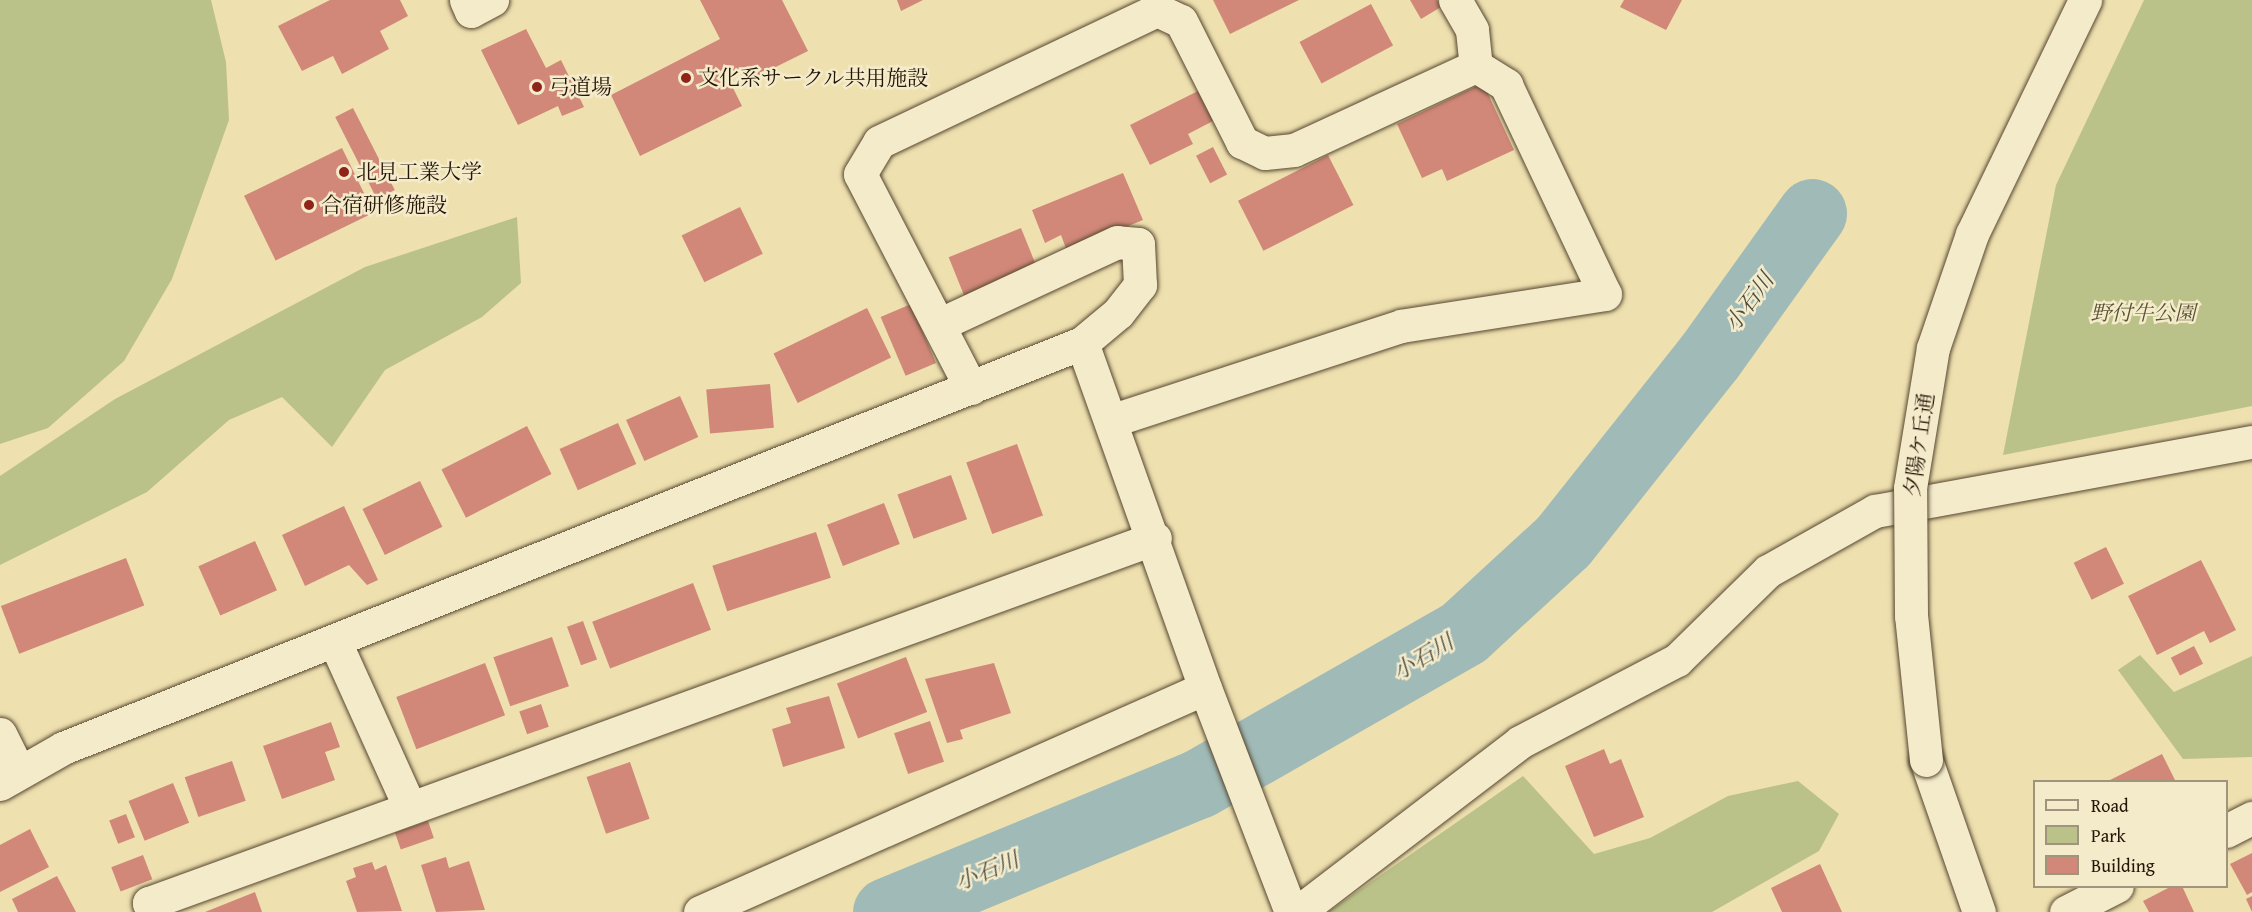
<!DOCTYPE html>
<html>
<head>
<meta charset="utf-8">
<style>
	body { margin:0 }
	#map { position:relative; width:2252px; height:912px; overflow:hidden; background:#eee0af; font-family:"Gentium Book Plus","Noto Serif JP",serif }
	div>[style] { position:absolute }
	.green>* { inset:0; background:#bbc289 }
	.river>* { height:69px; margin:-34.5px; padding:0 34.5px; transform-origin:34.5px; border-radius:34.5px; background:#a0bab7 }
	.building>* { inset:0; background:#d18879; transform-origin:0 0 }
	.roads { filter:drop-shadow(0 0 2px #564730) drop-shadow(0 0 2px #564730) }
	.minor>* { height:33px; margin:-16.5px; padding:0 16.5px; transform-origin:16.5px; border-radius:16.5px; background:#f4ebcb }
	.bridges { filter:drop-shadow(0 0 2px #564730) drop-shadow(0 0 2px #564730) }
	.minor-bridge>* { height:33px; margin:-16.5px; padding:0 16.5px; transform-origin:16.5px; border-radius:16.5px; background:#f4ebcb }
	.dots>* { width:16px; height:16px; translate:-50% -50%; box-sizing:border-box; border:3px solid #f4ebcb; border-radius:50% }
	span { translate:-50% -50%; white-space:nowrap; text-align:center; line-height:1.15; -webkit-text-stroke:5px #f4ebcb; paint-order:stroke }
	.poi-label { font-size:21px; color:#231405 }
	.left { translate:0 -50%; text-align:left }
	.park-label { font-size:21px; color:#585133; font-style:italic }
	.street-label { font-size:21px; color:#231405 }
	.water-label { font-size:22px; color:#4f4e43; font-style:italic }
	.legend { position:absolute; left:2033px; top:780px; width:195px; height:108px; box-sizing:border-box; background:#f4ebcb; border:2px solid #a0957c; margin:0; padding:8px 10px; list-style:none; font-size:18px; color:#231405 }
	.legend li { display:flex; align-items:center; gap:12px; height:30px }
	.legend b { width:30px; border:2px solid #a0957c }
</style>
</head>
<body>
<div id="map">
	<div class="green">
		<div style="clip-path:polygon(0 0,211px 0,226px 62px,229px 120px,172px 279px,124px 361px,48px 428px,0 444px)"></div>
		<div style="clip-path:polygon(2144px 0,2252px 0,2252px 406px,2003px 455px,2056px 185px)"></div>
		<div style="clip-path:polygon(517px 217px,521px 283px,482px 317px,385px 370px,332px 447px,282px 397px,229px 420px,147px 492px,0 565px,0 476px,115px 399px,365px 267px)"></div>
		<div style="clip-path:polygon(2140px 655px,2174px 692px,2252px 656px,2252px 757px,2183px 759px,2118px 670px)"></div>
		<div style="clip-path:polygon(1523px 776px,1594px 854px,1650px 838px,1728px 796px,1798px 781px,1839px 814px,1819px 851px,1712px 912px,1328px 912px)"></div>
	</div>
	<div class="river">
		<div style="left:887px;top:912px;width:336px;rotate:-22.4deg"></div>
		<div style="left:1198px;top:784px;width:306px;rotate:-29.7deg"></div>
		<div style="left:1464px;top:632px;width:134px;rotate:-42.6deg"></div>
		<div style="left:1563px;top:541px;width:235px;rotate:-51.6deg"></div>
		<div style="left:1709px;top:357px;width:177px;rotate:-54.4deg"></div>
	</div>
	<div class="building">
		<div style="clip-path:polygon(330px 0,400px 0,408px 16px,380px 31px,389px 49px,342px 74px,333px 56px,302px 71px,278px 26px)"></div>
		<div style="clip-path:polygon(700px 0,782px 0,808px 51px,745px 82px,739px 69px,726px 74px,742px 106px,640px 156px,611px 95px,720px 39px)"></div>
		<div style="clip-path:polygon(897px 0,923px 0,901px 11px)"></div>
		<div style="clip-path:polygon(1213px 0,1299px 0,1230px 34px)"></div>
		<div style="clip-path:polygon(1410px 0,1437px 0,1441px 7px,1421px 19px)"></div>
		<div style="clip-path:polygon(1624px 0,1682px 0,1666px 30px,1620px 7px)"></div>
		<div style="left:1371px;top:4px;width:47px;height:81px;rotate:62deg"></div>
		<div style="clip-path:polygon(526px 29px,546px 68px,561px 60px,584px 107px,562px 116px,558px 106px,518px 125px,481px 50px)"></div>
		<div style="clip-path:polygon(1483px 83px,1514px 150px,1447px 181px,1442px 169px,1422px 178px,1397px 124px)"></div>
		<div style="clip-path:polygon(1198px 91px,1213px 121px,1188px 134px,1193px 144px,1150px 165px,1130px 125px)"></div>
		<div style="left:353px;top:108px;width:92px;height:20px;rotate:63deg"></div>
		<div style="left:1213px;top:147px;width:31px;height:19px;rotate:63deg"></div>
		<div style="left:342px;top:148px;width:72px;height:109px;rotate:64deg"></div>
		<div style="left:1328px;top:155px;width:56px;height:101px;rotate:63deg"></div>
		<div style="clip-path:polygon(1123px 173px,1143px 220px,1067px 251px,1061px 235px,1045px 243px,1032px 210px)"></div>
		<div style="left:740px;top:207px;width:52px;height:65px;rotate:64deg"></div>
		<div style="left:1021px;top:228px;width:42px;height:78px;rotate:68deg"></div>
		<div style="left:911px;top:304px;width:64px;height:33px;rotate:67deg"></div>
		<div style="left:867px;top:308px;width:55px;height:104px;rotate:64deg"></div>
		<div style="left:770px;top:384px;width:44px;height:64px;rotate:85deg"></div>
		<div style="left:680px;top:396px;width:45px;height:59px;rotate:66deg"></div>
		<div style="left:618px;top:423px;width:45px;height:64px;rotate:66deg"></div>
		<div style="left:527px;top:426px;width:54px;height:96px;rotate:63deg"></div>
		<div style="left:1017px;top:444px;width:76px;height:54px;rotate:70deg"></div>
		<div style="left:951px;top:475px;width:47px;height:57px;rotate:70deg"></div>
		<div style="left:420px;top:481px;width:51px;height:64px;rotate:64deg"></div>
		<div style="left:884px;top:503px;width:44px;height:61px;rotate:69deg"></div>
		<div style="clip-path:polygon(344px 506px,378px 580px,367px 585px,349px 565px,305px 586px,282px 535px)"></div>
		<div style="left:816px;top:532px;width:48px;height:109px;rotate:72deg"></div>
		<div style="left:255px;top:541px;width:54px;height:62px;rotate:66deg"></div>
		<div style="left:2106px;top:547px;width:41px;height:36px;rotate:64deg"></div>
		<div style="left:126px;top:558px;width:51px;height:134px;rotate:69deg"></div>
		<div style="clip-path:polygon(2201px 560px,2236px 630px,2210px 643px,2204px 631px,2157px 655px,2128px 596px)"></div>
		<div style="left:693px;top:583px;width:50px;height:108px;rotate:69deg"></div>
		<div style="left:583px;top:621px;width:41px;height:17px;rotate:70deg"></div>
		<div style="left:552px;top:637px;width:52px;height:62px;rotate:71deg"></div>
		<div style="left:2194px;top:646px;width:20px;height:26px;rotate:63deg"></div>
		<div style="left:906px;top:657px;width:59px;height:74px;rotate:69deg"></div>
		<div style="left:485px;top:663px;width:56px;height:95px;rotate:69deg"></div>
		<div style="clip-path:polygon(994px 663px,1011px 713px,960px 730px,963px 739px,947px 743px,925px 679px)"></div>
		<div style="clip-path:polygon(829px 696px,845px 748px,783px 767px,772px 729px,791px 723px,786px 708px)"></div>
		<div style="left:541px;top:704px;width:24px;height:23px;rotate:71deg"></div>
		<div style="left:930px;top:721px;width:43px;height:38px;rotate:71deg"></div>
		<div style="clip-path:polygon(331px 722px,340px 747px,325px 752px,335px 780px,282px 799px,263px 746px)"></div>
		<div style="clip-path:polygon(1604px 749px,1610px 764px,1621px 759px,1644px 817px,1594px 837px,1565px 766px)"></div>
		<div style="clip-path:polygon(2162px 754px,2176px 782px,2106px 782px)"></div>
		<div style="left:232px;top:761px;width:42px;height:50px;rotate:71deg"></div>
		<div style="left:630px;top:762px;width:60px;height:46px;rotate:71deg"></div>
		<div style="left:173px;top:783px;width:43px;height:48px;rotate:68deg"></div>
		<div style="left:126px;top:814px;width:25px;height:18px;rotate:69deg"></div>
		<div style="left:428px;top:821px;width:18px;height:35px;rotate:71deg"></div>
		<div style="clip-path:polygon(30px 829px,49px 867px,0 892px,0 845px)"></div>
		<div style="clip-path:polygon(2252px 853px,2252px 892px,2247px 895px,2230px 864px)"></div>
		<div style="left:143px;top:855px;width:26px;height:34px;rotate:69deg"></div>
		<div style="clip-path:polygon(446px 857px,449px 868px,469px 861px,485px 910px,436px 912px,421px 865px)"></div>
		<div style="clip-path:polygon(372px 862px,375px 870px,386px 865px,402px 911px,357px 912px,346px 881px,356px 877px,353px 868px)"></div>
		<div style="clip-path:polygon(1820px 864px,1842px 912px,1782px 912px,1771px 888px)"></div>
		<div style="clip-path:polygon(57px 876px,76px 912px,18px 912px,12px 899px)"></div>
		<div style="clip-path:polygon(2172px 886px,2182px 886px,2194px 912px,2149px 912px,2143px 901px)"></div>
		<div style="clip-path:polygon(255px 892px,262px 912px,205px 912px)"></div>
		<div style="clip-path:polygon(2252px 896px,2252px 912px,2246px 899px)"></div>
	</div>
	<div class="roads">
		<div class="minor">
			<div style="left:466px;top:0;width:12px;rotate:66deg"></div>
			<div style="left:471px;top:11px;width:24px;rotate:-28deg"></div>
			<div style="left:1455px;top:0;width:34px;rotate:60deg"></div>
			<div style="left:1472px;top:30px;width:36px;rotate:84deg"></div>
			<div style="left:971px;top:388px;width:241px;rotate:-117.4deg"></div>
			<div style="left:860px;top:174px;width:37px;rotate:-59deg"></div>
			<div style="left:879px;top:142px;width:308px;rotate:-25.4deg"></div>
			<div style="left:1157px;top:10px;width:26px;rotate:25deg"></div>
			<div style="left:1181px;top:21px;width:136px;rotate:63.2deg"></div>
			<div style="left:1242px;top:142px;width:25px;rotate:26deg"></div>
			<div style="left:1265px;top:153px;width:29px;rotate:-6deg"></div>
			<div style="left:1294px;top:150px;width:200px;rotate:-24.8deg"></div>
			<div style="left:1476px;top:66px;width:36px;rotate:32deg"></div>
			<div style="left:1506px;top:85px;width:231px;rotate:64.7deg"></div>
			<div style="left:1605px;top:294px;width:206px;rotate:171.1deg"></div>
			<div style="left:1401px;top:326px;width:303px;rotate:161.9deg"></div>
			<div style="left:336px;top:644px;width:178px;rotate:65.7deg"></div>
			<div style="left:1205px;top:688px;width:240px;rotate:69deg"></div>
			<div style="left:0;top:734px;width:42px;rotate:63.4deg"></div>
			<div style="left:1926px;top:760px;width:161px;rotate:70.8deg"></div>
			<div style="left:0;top:784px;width:73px;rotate:-29.7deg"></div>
			<div style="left:63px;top:748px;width:1097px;rotate:-21.68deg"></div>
			<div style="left:1082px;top:343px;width:47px;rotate:-39.8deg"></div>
			<div style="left:1118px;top:313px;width:36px;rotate:-52deg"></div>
			<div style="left:1140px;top:285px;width:41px;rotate:-92.8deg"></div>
			<div style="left:1138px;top:244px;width:21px;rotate:-175deg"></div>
			<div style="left:1117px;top:242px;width:195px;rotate:155.1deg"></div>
			<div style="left:2226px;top:831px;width:29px;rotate:-27deg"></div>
			<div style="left:153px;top:912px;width:10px;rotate:-114deg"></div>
			<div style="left:149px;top:903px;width:1070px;rotate:-19.94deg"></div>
			<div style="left:700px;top:912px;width:552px;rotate:-23.92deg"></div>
			<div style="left:1205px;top:688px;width:366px;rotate:-109.6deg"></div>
			<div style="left:1298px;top:912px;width:280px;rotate:-37.4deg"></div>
			<div style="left:1520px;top:742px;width:177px;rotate:-27.6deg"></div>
			<div style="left:1677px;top:660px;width:127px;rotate:-44.4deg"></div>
			<div style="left:1768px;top:571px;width:123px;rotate:-29.3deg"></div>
			<div style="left:1875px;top:511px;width:383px;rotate:-10.4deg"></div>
			<div style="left:2066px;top:912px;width:57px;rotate:-27deg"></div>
		</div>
	</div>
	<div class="bridges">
		<div class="minor-bridge">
			<div style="left:1926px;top:760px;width:145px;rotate:-95.9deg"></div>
			<div style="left:1911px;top:616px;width:128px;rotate:-90.4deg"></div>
			<div style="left:1910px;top:488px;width:142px;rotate:-80.7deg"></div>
			<div style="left:1933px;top:348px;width:120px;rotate:-71.1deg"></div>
			<div style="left:1972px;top:234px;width:260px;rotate:-64.2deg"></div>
		</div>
	</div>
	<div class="dots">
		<div style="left:686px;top:78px;background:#8f2418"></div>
		<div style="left:537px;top:87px;background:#8f2418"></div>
		<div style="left:344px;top:172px;background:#8f2418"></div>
		<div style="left:309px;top:205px;background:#8f2418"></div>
	</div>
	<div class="poi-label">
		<span class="left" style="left:698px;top:78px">文化系サークル共用施設</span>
		<span class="left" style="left:549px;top:87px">弓道場</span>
		<span class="left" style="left:356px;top:172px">北見工業大学</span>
		<span class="left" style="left:321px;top:205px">合宿研修施設</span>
	</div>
	<div class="park-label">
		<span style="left:2143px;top:313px">野付牛公園</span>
	</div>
	<div class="street-label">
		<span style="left:1919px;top:445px;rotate:-82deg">夕陽ケ丘通</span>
	</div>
	<div class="water-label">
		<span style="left:1749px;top:302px;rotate:-54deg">小石川</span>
		<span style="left:1423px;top:657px;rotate:-31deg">小石川</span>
		<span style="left:987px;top:871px;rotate:-22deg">小石川</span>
	</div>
	<ul class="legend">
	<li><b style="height:8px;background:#f4ebcb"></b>Road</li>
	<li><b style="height:16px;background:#bbc289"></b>Park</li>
	<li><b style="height:16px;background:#d18879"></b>Building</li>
	</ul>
</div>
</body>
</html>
